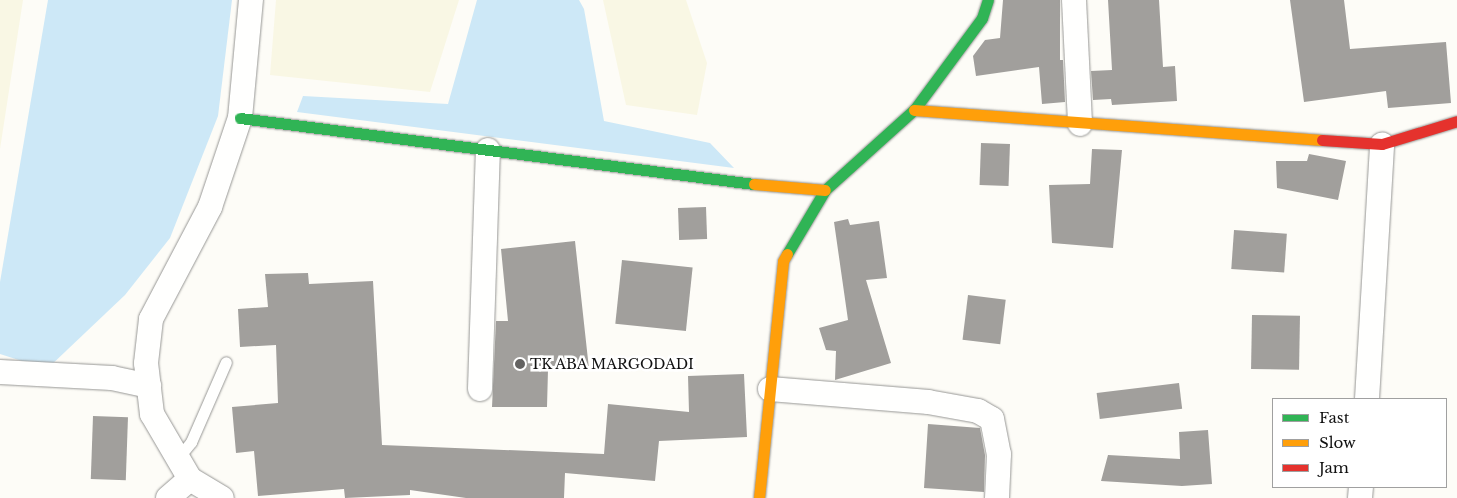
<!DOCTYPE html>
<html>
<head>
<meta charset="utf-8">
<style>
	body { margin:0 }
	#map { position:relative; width:1457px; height:498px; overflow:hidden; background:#fdfcf7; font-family:"Libre Baskerville",serif }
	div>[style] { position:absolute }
	.farmland>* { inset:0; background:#f9f7e4 }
	.water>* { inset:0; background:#cde8f7 }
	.building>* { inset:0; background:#a19f9c; transform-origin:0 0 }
	.roads { filter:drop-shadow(0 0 1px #979795) drop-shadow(0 0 1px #979795) }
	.lane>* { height:11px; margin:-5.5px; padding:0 5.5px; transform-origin:5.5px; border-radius:5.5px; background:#fffffe }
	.street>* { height:24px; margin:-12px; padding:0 12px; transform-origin:12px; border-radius:12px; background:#fffffe }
	.fast>* { height:11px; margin:-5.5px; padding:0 5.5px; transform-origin:5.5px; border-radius:5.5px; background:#30b455 }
	.slow>* { height:11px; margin:-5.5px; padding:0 5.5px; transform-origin:5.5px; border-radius:5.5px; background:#ff9f0a }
	.jam>* { height:11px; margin:-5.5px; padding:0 5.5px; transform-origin:5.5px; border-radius:5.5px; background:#e5322d }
	.dots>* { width:14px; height:14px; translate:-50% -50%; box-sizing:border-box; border:2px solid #fff; border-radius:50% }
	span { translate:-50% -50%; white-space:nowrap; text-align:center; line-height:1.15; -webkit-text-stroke:5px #fff; paint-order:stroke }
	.poi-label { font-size:14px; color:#111 }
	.left { translate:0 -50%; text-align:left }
	.legend { position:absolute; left:1272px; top:398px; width:175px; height:90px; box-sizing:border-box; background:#fff; border:1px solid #a0a0a0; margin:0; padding:6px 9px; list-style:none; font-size:15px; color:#111 }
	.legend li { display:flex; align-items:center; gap:10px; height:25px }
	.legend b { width:25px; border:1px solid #a0a0a0 }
</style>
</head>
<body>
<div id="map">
	<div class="farmland">
		<div style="clip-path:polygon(0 0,23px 0,0 149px)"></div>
		<div style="clip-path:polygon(276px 0,459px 0,430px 92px,270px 75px)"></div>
		<div style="clip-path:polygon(603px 0,686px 0,707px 63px,697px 115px,626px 105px)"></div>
	</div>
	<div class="water">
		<div style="clip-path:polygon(48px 0,232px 0,218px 116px,170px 238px,125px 295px,47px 369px,0 354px,0 282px)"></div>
		<div style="clip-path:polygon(477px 0,579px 0,584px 9px,604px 121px,710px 143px,734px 168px,297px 112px,303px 96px,448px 104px)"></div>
	</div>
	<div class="building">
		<div style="clip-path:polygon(1003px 0,1060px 0,1060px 60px,1063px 60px,1065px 102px,1042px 104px,1039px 67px,976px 76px,973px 56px,985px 40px,1000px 38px)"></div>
		<div style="clip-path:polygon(1108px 0,1159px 0,1163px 67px,1175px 66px,1177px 101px,1112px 105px,1111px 99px,1093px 100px,1091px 71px,1112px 70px)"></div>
		<div style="clip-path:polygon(1290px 0,1344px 0,1350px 49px,1446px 42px,1451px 103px,1388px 108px,1386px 91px,1304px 102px)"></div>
		<div style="left:981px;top:143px;width:29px;height:42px;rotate:2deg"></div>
		<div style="clip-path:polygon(1092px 149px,1122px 150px,1113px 248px,1052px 243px,1049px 185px,1090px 184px)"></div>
		<div style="clip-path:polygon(1309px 154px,1346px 161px,1338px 200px,1277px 188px,1276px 161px,1307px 161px)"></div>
		<div style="left:706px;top:207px;width:32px;height:28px;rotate:88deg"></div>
		<div style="clip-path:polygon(848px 219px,850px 225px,879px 221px,887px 278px,866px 280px,891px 363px,835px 380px,836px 351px,826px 350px,819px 328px,848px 320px,834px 222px)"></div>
		<div style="left:1234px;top:230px;width:53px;height:39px;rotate:4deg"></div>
		<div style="clip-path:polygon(575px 241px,589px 369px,548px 370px,547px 407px,492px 407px,496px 321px,508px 321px,501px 249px)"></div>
		<div style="left:622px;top:260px;width:71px;height:64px;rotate:6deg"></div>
		<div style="clip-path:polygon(308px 273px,309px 284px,373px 281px,382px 445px,604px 454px,608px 404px,689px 412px,688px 376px,744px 374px,747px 437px,659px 441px,655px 481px,565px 473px,564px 498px,466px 498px,410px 490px,410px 495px,345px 498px,344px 489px,258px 496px,254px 451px,236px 453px,232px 407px,278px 403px,276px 345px,240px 347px,238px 309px,268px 307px,265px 274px)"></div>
		<div style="left:968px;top:295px;width:38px;height:45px;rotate:7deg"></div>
		<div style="left:1252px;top:315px;width:48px;height:54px;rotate:1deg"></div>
		<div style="left:1179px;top:383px;width:26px;height:83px;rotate:83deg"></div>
		<div style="left:93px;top:416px;width:35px;height:63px;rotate:2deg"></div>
		<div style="clip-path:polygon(928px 424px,980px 428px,985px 455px,984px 492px,924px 488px)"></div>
		<div style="clip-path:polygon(1208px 430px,1212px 484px,1182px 486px,1101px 481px,1108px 455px,1180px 459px,1179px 432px)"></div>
	</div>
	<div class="roads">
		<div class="lane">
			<div style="left:178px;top:458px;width:21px;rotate:-51deg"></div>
			<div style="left:191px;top:442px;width:87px;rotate:-66.4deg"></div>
		</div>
		<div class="street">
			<div style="left:1074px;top:0;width:124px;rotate:87.2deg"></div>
			<div style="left:0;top:372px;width:112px;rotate:3.1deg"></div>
			<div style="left:112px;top:378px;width:38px;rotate:12deg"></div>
			<div style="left:480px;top:389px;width:239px;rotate:-88.1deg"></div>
			<div style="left:770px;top:389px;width:159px;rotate:4.7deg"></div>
			<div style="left:928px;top:402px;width:51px;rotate:10.2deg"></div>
			<div style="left:978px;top:411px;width:16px;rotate:30deg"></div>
			<div style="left:992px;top:419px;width:36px;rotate:79deg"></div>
			<div style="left:999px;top:454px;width:44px;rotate:92.6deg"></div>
			<div style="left:1367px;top:399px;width:255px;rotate:-86.6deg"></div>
			<div style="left:190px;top:479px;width:75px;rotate:-120.3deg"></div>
			<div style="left:152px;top:414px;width:51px;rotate:-96.7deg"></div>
			<div style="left:146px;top:363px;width:44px;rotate:-83.5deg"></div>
			<div style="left:151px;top:319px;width:127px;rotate:-62.2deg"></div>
			<div style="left:210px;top:207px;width:94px;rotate:-71.4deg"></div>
			<div style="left:240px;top:118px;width:119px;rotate:-84.7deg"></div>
			<div style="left:168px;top:498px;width:29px;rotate:-41deg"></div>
			<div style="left:190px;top:479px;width:37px;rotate:31deg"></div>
			<div style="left:1360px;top:498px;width:11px;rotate:-85deg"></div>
		</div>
		<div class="fast">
			<div style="left:240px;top:118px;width:518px;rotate:7.32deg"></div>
			<div style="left:787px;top:254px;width:74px;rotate:-59.3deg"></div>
			<div style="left:825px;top:190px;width:120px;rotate:-42deg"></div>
			<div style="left:914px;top:110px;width:114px;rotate:-53.5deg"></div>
			<div style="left:982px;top:18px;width:19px;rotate:-72deg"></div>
		</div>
		<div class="slow">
			<div style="left:914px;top:110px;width:409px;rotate:4.2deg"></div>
			<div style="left:754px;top:184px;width:71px;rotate:4.8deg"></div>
			<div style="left:759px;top:498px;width:238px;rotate:-84.2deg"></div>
			<div style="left:783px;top:261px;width:8px;rotate:-60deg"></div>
		</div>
		<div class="jam">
			<div style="left:1322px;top:140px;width:60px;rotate:3.8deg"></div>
			<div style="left:1382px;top:144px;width:78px;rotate:-17deg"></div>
		</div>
	</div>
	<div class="dots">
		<div style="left:520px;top:364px;background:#646362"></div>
	</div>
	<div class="poi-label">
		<span class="left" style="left:530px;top:364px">TK ABA MARGODADI</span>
	</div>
	<ul class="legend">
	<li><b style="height:6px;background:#30b455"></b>Fast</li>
	<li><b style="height:6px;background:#ff9f0a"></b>Slow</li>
	<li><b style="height:6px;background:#e5322d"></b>Jam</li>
	</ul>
</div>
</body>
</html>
